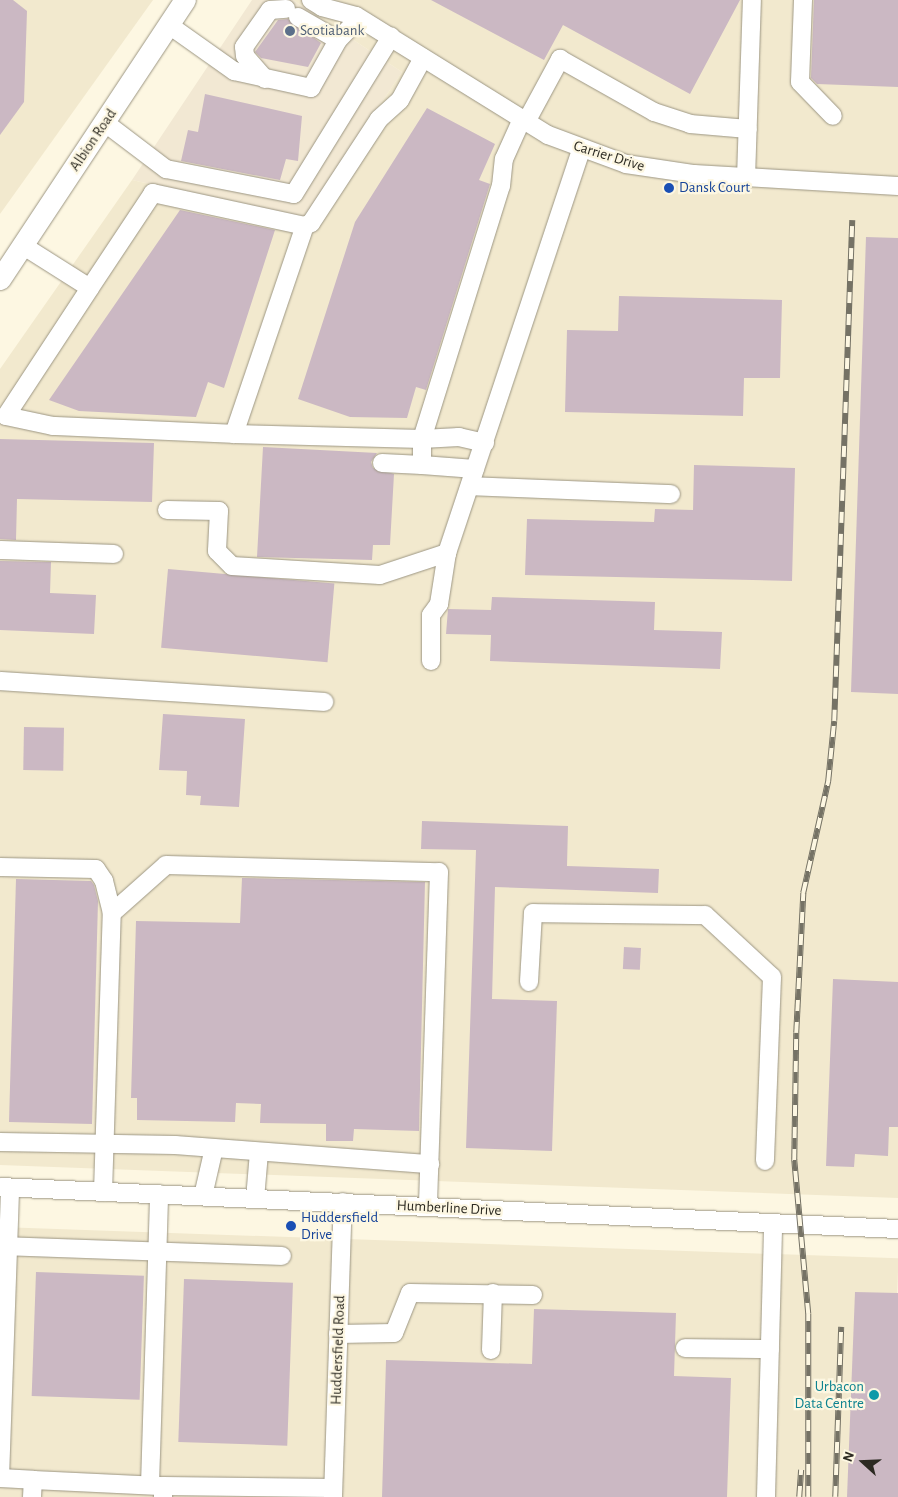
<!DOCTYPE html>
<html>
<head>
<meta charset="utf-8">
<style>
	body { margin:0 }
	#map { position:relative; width:898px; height:1497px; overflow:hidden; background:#fdf7e2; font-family:"Alegreya Sans",sans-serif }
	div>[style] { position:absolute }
	.commercial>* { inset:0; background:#f2e8d3 }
	.built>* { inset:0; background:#f2e9ce; transform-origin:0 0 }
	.building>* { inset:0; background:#cbb8c3; transform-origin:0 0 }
	.roads { filter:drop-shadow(0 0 1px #9c9683) drop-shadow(0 0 1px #9c9683) }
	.minor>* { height:18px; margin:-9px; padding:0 9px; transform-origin:9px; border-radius:9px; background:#fff }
	.major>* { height:21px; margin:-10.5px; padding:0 10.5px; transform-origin:10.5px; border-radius:10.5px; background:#fff }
	.rail>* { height:5.5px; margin-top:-2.75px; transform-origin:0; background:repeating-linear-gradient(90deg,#fdf7e2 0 11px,#757265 0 22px); box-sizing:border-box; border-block:1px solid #757265 }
	.dots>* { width:14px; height:14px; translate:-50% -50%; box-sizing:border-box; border:2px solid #fdf7e2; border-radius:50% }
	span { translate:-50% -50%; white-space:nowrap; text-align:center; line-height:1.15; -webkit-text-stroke:4.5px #fdf7e2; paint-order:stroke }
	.service-label { font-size:15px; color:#4e5e75 }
	.left { translate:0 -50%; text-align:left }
	.street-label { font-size:15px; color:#2c2a22 }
	.transit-label { font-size:15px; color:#164399 }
	.culture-label { font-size:15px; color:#0d838f }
	.right { translate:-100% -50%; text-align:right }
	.north { position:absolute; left:838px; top:1437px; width:50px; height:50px; -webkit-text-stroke:4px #fdf7e2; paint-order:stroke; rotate:290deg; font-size:14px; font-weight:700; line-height:20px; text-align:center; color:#2c2a22 }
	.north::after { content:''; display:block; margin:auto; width:18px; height:22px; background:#2c2a22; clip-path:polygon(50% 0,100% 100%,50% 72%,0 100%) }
</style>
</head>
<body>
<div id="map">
	<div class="commercial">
		<div style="clip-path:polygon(252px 0,293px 0,402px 72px,304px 218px,132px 180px)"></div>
	</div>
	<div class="built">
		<div style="clip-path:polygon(0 0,153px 0,0 214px)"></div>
		<div style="clip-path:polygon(293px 0,898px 0,898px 1198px,0 1165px,0 369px,132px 180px,304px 218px,402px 72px)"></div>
		<div style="left:0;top:1227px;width:899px;height:270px;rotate:2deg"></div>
	</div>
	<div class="building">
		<div style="clip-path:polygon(0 0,13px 0,27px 11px,24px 102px,0 135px)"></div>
		<div style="clip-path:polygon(431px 0,740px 0,690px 94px,563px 25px,544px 60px)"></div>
		<div style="clip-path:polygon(814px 0,898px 0,898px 87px,817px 84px,811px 78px)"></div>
		<div style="clip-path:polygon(288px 19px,321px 43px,308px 67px,261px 58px,255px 52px,278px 20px)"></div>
		<div style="clip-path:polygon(205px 94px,302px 116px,298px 161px,286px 159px,280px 180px,181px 161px,188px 130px,198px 132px)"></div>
		<div style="clip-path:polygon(427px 108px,495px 144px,479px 180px,490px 184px,426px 390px,416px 387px,407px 418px,350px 417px,298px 399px,355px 222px)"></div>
		<div style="clip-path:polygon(180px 210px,275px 230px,224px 388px,208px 382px,196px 417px,79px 411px,49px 400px)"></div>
		<div style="clip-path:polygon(866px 237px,898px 238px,898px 694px,851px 692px)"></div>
		<div style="clip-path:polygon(619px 296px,782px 300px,780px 378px,744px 378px,743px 416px,565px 412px,567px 330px,618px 331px)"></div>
		<div style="clip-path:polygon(0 439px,154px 443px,152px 502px,17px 499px,16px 540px,0 539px)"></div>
		<div style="clip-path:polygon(263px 447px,377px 453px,371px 462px,373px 468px,394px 474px,390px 545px,373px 545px,372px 560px,257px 557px)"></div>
		<div style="clip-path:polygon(694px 465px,795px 468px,792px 581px,525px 575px,527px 519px,654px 522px,655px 509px,693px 510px)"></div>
		<div style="clip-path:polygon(0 561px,51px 562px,50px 593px,96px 595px,94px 634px,0 630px)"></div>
		<div style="left:168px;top:569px;width:167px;height:79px;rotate:5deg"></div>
		<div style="clip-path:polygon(492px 597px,655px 602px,654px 630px,722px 632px,720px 669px,490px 661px,491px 635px,446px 634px,448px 609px,491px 610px)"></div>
		<div style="clip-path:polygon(163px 714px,245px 719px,239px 807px,200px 805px,201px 796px,186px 795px,187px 771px,159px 770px)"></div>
		<div style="left:24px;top:727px;width:40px;height:43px;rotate:1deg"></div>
		<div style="clip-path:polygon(422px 821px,568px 826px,567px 866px,659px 869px,658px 893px,495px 887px,492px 999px,557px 1001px,552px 1151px,466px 1148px,476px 850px,421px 849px)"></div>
		<div style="clip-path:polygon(242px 878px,425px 882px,419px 1131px,354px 1129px,353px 1141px,326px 1141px,326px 1124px,260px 1123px,261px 1104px,236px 1103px,235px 1122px,137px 1120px,137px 1098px,131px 1098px,136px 921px,240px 923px)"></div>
		<div style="clip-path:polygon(16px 879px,91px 881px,94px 885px,98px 901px,92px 1124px,9px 1122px)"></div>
		<div style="left:624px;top:947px;width:17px;height:22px;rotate:3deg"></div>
		<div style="clip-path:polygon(833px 979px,898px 982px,898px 1127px,889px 1127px,888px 1156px,855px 1154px,854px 1167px,826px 1166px)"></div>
		<div style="left:36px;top:1272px;width:108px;height:124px;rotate:2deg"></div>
		<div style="left:184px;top:1279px;width:109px;height:163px;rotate:2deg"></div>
		<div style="clip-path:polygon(855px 1292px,898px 1293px,898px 1497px,847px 1497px)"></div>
		<div style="clip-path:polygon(534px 1309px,676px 1313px,674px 1376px,731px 1378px,727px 1497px,382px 1497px,386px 1360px,532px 1364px)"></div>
	</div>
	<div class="roads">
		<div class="minor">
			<div style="left:311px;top:0;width:13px;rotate:32deg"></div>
			<div style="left:322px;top:7px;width:35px;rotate:15deg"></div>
			<div style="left:356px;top:16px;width:226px;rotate:31.8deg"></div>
			<div style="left:548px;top:135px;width:83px;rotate:20.4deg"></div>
			<div style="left:626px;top:164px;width:69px;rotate:8.4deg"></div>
			<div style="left:694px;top:174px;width:204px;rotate:3.4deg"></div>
			<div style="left:803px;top:0;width:82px;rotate:92.1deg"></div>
			<div style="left:800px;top:82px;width:47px;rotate:45.9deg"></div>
			<div style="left:298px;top:17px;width:46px;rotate:29.9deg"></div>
			<div style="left:169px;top:25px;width:80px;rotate:35.3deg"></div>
			<div style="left:234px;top:71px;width:79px;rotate:12.4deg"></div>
			<div style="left:311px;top:88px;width:55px;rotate:-60.6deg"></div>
			<div style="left:338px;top:40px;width:30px;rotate:-46deg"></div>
			<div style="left:265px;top:79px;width:30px;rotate:-131deg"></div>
			<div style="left:245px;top:56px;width:9px;rotate:-96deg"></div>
			<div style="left:244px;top:47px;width:45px;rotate:-54.9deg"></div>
			<div style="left:270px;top:10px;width:16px;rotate:-4deg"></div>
			<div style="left:104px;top:122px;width:78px;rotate:37.2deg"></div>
			<div style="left:166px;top:169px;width:130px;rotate:11.1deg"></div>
			<div style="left:294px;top:194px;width:185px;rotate:-58.3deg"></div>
			<div style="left:526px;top:122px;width:72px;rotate:-61.6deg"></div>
			<div style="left:560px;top:59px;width:108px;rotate:29.4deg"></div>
			<div style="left:654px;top:112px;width:38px;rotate:18deg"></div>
			<div style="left:690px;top:124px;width:58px;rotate:4.9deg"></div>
			<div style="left:746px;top:178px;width:178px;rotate:-88.1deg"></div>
			<div style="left:305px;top:226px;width:7px;rotate:-27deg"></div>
			<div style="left:311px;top:223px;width:124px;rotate:-56.8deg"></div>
			<div style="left:379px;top:119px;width:28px;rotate:-42deg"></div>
			<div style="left:400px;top:100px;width:48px;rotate:-61.3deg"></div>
			<div style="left:22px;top:245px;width:80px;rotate:32.3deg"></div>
			<div style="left:90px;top:288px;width:153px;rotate:123.3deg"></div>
			<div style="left:6px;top:416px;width:48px;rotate:12deg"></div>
			<div style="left:53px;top:426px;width:181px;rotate:2.5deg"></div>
			<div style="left:234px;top:434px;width:220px;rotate:-71.2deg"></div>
			<div style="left:305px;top:226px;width:156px;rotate:-167.8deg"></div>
			<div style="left:153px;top:193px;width:114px;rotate:123.6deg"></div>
			<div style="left:234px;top:434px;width:188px;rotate:1.5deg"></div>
			<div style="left:422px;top:439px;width:26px;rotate:90deg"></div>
			<div style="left:422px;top:465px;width:53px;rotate:4.3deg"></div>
			<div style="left:485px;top:443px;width:27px;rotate:-167deg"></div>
			<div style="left:459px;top:437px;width:37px;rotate:177deg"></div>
			<div style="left:422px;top:439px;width:265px;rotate:-72.7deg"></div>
			<div style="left:501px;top:186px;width:27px;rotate:-84deg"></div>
			<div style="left:504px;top:159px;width:44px;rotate:-65.8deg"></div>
			<div style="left:382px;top:463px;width:40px;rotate:2.9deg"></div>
			<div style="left:470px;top:486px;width:201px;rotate:2.3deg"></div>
			<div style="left:167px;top:510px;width:52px;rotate:1.1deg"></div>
			<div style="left:219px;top:511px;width:40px;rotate:92.9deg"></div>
			<div style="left:217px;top:551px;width:21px;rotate:45deg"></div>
			<div style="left:232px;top:566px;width:148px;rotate:3.5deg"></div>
			<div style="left:380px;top:575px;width:71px;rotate:-18.2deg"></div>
			<div style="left:0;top:550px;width:114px;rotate:2deg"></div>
			<div style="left:431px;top:661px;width:46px;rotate:-90deg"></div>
			<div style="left:431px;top:615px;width:14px;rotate:-54deg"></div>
			<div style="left:439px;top:604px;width:52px;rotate:-81.1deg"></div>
			<div style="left:447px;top:553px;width:425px;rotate:-71.6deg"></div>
			<div style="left:0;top:681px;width:325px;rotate:3.7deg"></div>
			<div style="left:0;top:867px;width:96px;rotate:1.2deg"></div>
			<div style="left:96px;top:869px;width:14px;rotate:56deg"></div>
			<div style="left:104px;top:881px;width:33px;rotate:76deg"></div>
			<div style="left:529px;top:982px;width:69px;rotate:-86.7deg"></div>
			<div style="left:533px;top:913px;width:172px;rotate:0.7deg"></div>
			<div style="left:705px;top:915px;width:91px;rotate:42.8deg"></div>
			<div style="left:772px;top:977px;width:184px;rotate:92.2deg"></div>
			<div style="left:0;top:1142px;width:175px;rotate:1deg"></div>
			<div style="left:175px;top:1145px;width:256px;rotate:4.3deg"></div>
			<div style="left:0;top:1187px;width:899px;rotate:2.68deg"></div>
			<div style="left:103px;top:1192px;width:279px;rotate:-88.2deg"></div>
			<div style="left:112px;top:913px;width:72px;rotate:-41.6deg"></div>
			<div style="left:166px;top:865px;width:273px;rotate:1.5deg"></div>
			<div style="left:439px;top:872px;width:335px;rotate:91.9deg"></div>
			<div style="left:203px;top:1196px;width:49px;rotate:-77.1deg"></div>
			<div style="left:255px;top:1199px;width:47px;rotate:-85.1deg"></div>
			<div style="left:0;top:1246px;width:282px;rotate:2deg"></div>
			<div style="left:338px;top:1334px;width:56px;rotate:-1deg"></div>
			<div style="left:394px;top:1333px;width:43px;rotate:-68.2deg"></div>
			<div style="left:410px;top:1293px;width:123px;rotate:0.9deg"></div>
			<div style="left:685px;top:1348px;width:85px;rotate:0.7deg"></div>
			<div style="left:491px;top:1350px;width:57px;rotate:-88deg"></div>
			<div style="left:0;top:1478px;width:290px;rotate:-88deg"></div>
			<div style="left:0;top:1478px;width:33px;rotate:3deg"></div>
			<div style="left:150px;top:1485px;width:291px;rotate:-88.2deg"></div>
			<div style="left:32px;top:1497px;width:17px;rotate:-87deg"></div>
			<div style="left:33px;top:1480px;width:127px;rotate:2.7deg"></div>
			<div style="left:163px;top:1497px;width:11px;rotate:-90deg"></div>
			<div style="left:163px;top:1486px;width:170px;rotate:0.7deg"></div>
			<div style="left:333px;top:1497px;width:295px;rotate:-88.1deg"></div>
			<div style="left:766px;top:1497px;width:271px;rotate:-88.5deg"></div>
		</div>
		<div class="major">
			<div style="left:0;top:279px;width:335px;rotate:-56.5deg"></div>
		</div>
	</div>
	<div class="rail">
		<div style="left:799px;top:1497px;width:27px;rotate:-86deg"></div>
		<div style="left:808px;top:1497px;width:183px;rotate:-90deg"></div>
		<div style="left:808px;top:1314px;width:155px;rotate:-95.2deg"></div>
		<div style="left:794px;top:1160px;width:127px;rotate:-89.1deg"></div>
		<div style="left:796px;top:1033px;width:140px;rotate:-87.1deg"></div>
		<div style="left:803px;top:893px;width:115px;rotate:-77.4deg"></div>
		<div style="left:828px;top:781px;width:60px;rotate:-84.3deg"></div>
		<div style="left:834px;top:721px;width:501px;rotate:-87.94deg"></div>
		<div style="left:835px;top:1497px;width:170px;rotate:-88deg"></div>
	</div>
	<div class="dots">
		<div style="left:290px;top:31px;background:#5c6f8a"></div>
		<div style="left:669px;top:188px;background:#1a4fb4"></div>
		<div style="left:291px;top:1226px;background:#1a4fb4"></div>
		<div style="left:874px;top:1395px;background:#0f9aa8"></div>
	</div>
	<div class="service-label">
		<span class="left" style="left:300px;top:31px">Scotiabank</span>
	</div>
	<div class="street-label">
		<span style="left:93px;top:140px;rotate:-56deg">Albion Road</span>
		<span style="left:609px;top:156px;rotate:17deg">Carrier Drive</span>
		<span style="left:449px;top:1208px;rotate:3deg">Humberline Drive</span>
		<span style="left:338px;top:1350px;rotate:-88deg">Huddersfield Road</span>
	</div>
	<div class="transit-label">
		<span class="left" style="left:679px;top:188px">Dansk Court</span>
		<span class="left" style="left:301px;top:1226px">Huddersfield<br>Drive</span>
	</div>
	<div class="culture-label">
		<span class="right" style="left:864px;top:1395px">Urbacon<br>Data Centre</span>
	</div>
	<div class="north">N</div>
</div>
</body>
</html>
